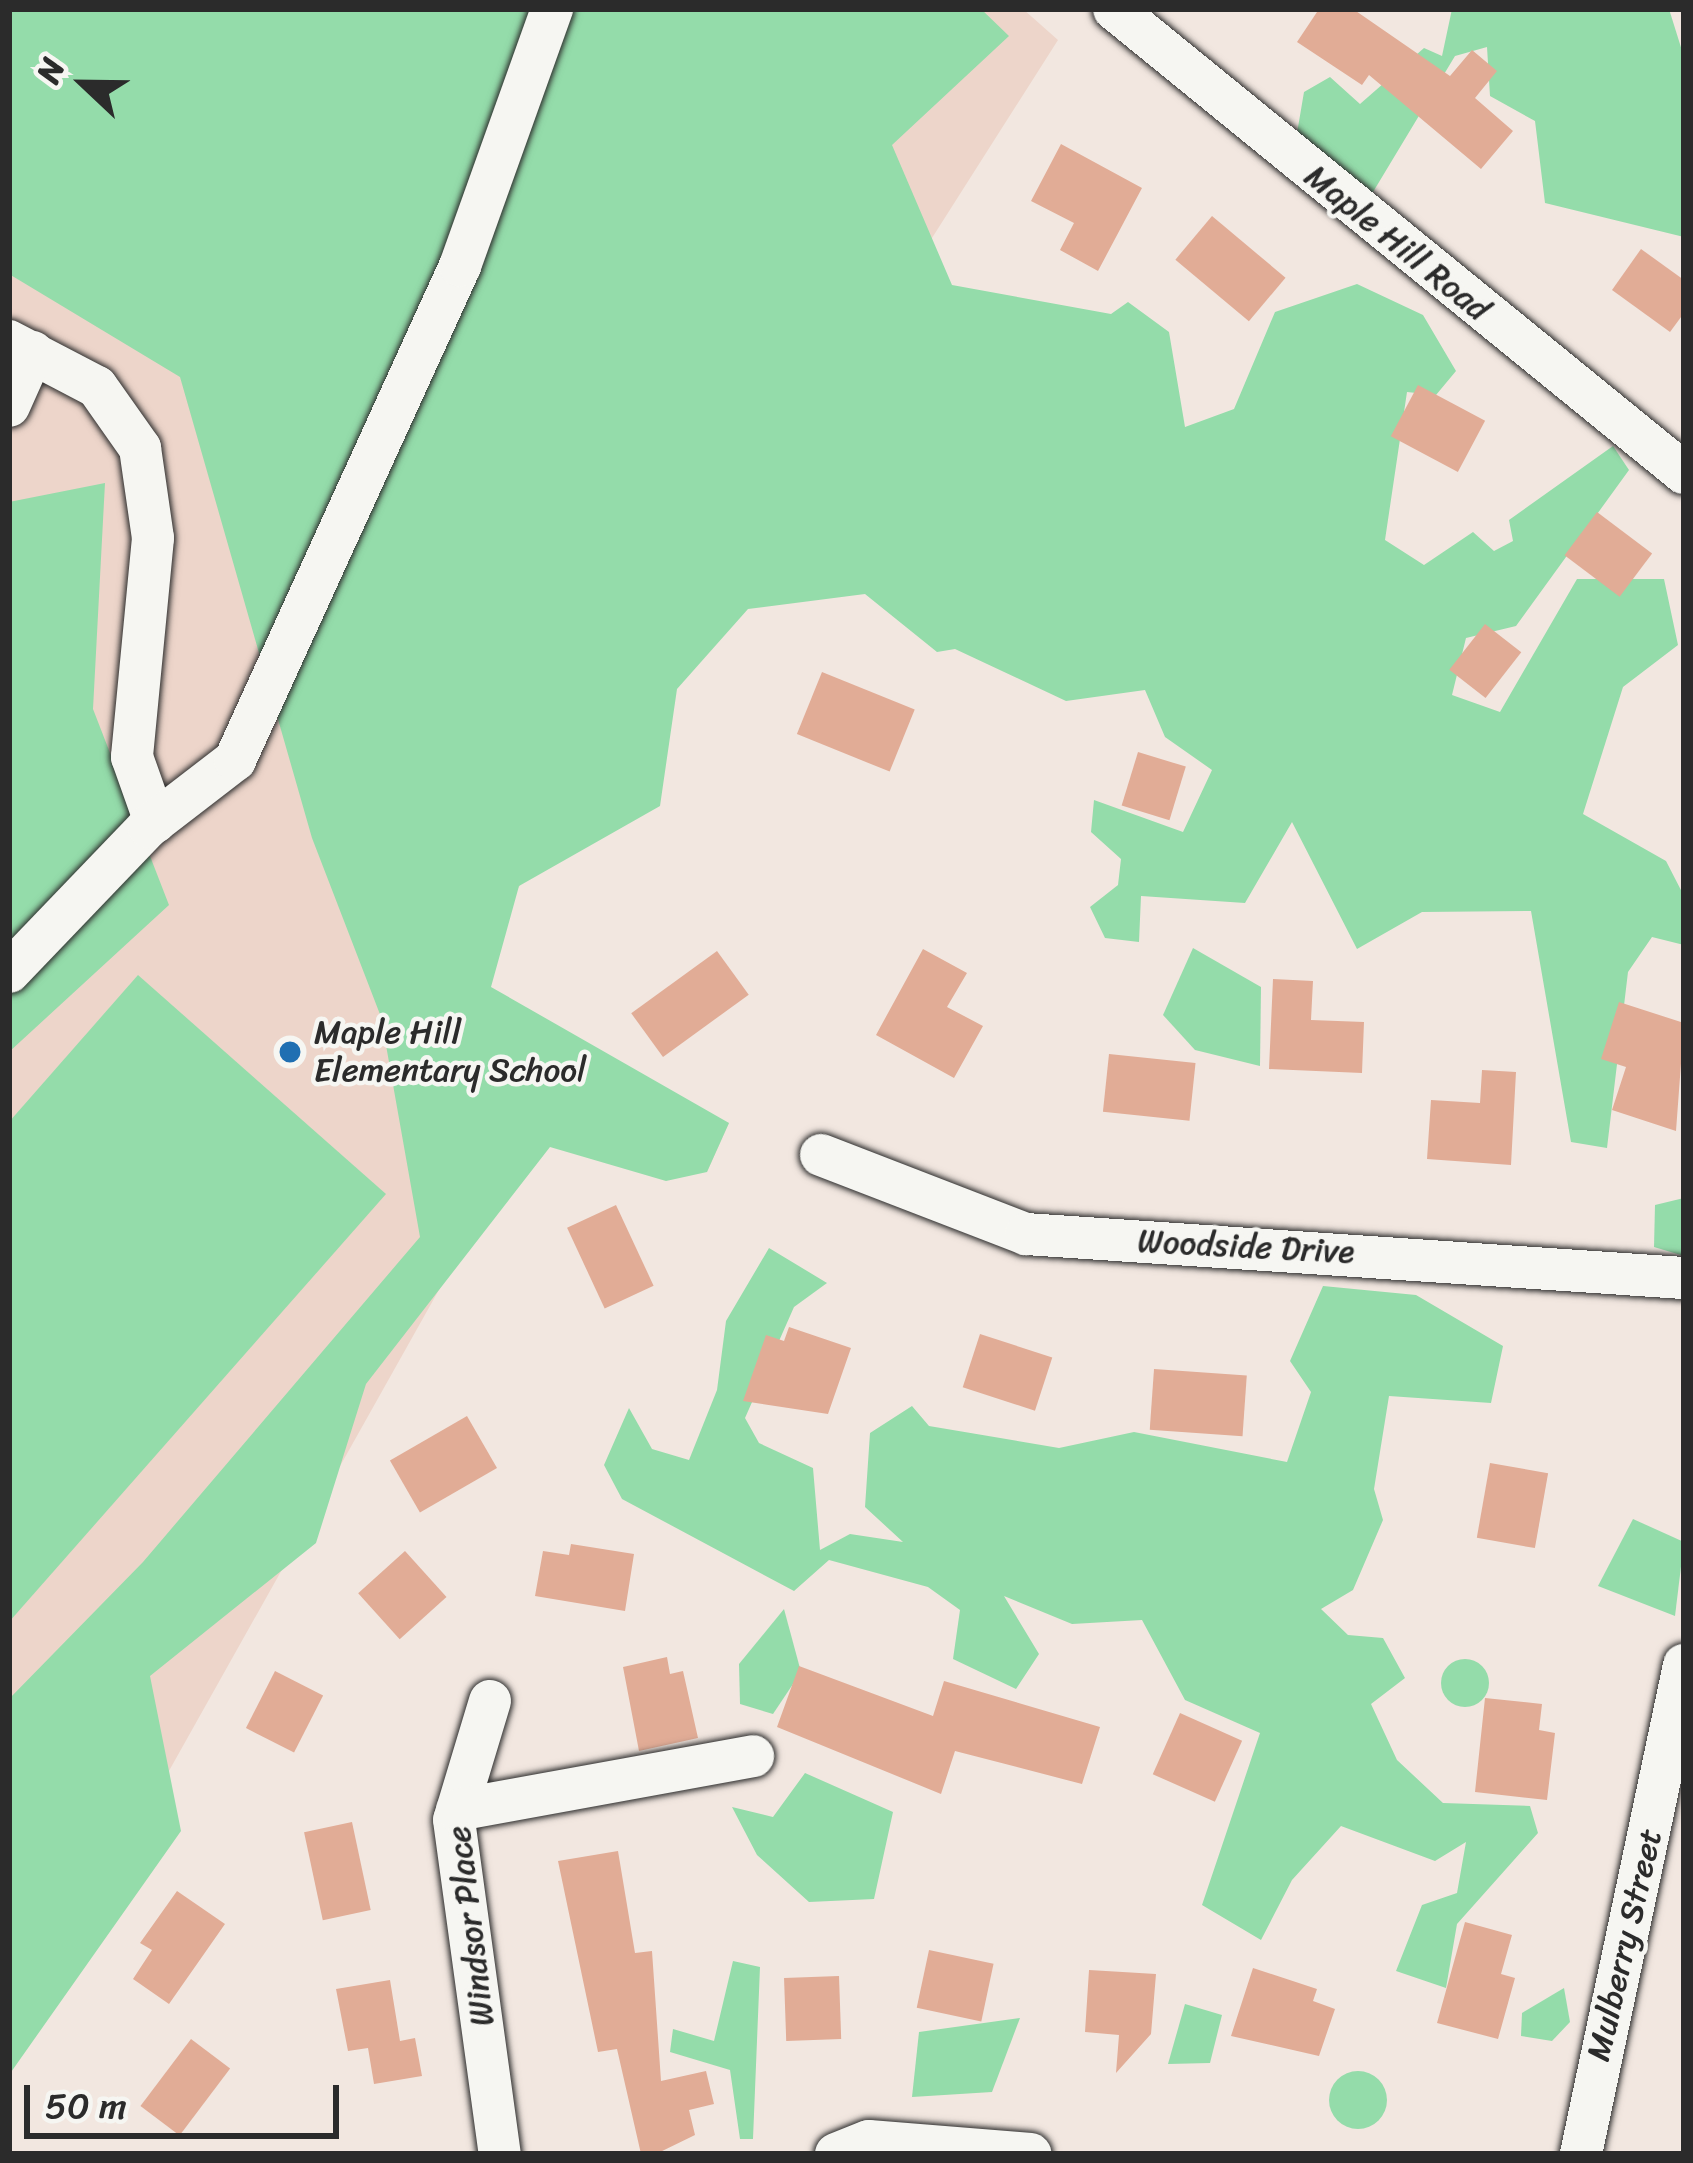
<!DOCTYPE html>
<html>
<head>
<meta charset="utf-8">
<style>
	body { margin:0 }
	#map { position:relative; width:1693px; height:2163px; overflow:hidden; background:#f2e7e0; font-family:Sriracha,sans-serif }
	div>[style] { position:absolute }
	.built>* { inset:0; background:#edd5ca }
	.green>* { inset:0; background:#94dcaa }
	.round { border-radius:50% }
	.building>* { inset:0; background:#e1ac96; transform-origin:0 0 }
	.roads { filter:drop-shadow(0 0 3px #2b2b2b) drop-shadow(0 0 3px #2b2b2b) }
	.minor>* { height:42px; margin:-21px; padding:0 21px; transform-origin:21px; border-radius:21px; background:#f6f6f2 }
	.dots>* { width:33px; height:33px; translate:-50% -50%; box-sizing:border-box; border:6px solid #f6f6f2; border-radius:50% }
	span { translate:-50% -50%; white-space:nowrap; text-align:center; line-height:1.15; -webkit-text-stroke:9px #f6f6f2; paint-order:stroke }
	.street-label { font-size:33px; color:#2b2b2b }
	.poi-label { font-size:33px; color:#2b2b2b }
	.left { translate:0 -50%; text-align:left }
	.frame { position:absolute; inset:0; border:12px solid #2b2b2b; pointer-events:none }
	.north { position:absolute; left:24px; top:24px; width:120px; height:120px; -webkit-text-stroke:9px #f6f6f2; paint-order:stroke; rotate:292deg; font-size:33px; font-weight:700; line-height:48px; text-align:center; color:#2b2b2b }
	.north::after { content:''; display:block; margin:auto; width:42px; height:54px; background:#2b2b2b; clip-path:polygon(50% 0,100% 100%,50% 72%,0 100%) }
	.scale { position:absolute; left:24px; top:2085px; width:315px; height:54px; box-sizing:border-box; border:6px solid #2b2b2b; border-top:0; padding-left:15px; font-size:36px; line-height:42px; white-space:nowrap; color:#2b2b2b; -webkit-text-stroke:9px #f6f6f2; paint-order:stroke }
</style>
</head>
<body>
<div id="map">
	<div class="built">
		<div style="clip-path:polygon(130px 9px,1023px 9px,1058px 40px,449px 997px,729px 1123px,707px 1172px,541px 1108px,9px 2056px,9px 195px)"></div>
	</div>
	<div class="green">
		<div style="clip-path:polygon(9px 9px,981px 9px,1009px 36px,892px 145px,952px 285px,1111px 314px,1128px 302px,1169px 332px,1185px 427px,1234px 409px,1275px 312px,1357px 284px,1423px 315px,1456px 371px,1436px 395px,1407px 392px,1385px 540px,1424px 565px,1473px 532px,1494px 551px,1513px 541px,1509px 520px,1613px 446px,1629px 470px,1516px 626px,1466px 638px,1452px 695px,1500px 712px,1577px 579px,1664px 579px,1678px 645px,1623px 687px,1583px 814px,1666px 861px,1684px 896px,1684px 945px,1652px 937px,1628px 972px,1607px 1148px,1571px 1142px,1531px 911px,1422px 912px,1357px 949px,1292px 822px,1245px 903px,1141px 896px,1139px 942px,1105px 938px,1090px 907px,1118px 885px,1121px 859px,1091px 832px,1094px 800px,1183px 832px,1212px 770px,1165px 737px,1145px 690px,1066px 701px,955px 649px,937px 652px,865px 594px,748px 609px,677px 689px,660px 806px,519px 886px,491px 987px,729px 1123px,707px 1172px,666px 1181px,550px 1147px,366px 1384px,316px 1543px,150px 1676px,181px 1831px,9px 2075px,9px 1699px,143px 1562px,420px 1237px,381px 1017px,312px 838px,180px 377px,9px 274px)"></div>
		<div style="clip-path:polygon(1452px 9px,1669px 9px,1684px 57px,1684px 237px,1545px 203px,1535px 121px,1490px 96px,1487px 47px,1455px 56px,1370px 197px,1296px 139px,1304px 92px,1330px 77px,1360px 104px,1424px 48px,1442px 56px)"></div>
		<div style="clip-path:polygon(105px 483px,93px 709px,169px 905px,9px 1052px,9px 502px)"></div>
		<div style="clip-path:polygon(1193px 948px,1261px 987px,1260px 1066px,1195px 1050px,1163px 1015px)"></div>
		<div style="clip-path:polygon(138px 975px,386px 1194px,9px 1622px,9px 1122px)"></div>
		<div style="clip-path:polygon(1684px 1198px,1684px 1256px,1654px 1247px,1655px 1205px)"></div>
		<div style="clip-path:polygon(769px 1248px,827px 1283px,794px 1307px,745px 1418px,759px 1443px,813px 1468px,820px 1550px,850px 1534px,903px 1542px,865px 1507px,870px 1433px,912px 1406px,929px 1426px,1059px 1448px,1134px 1432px,1287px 1462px,1311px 1392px,1290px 1361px,1323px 1286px,1416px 1295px,1503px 1346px,1491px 1403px,1389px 1396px,1374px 1489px,1383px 1520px,1353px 1590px,1321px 1609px,1348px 1635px,1383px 1638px,1405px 1678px,1371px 1704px,1397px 1760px,1443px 1803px,1530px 1806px,1538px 1833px,1457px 1924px,1446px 1988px,1396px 1971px,1422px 1905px,1457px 1893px,1466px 1842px,1435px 1861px,1341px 1826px,1292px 1880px,1261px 1940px,1202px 1905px,1260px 1733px,1185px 1700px,1142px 1620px,1072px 1624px,1004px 1596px,1039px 1654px,1016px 1689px,953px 1659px,960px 1610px,928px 1587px,829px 1560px,794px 1591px,622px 1499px,604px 1465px,629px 1408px,652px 1449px,689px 1460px,717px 1390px,726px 1321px)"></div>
		<div style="clip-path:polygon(1633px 1519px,1684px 1542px,1675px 1616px,1598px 1586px)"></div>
		<div style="clip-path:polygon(784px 1609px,801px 1672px,773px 1714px,740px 1704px,739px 1664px)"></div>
		<div class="round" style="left:1441px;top:1659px;width:48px;height:48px"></div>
		<div style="clip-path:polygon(805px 1773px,893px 1812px,874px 1899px,809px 1902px,757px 1855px,732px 1807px,773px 1817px)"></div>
		<div style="clip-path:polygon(733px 1961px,760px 1967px,753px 2139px,740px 2139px,730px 2070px,670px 2052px,673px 2029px,714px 2041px)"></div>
		<div style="clip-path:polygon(1564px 1988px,1570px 2022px,1552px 2041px,1521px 2036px,1522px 2013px)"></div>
		<div style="clip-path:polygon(1185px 2004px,1222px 2015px,1210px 2063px,1168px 2064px)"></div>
		<div style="clip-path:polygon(1020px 2018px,992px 2092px,912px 2097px,919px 2032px)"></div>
		<div class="round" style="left:1329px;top:2071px;width:58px;height:58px"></div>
	</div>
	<div class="building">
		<div style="clip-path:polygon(1319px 9px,1353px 9px,1450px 76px,1472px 50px,1497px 71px,1475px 98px,1513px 131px,1481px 169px,1369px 75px,1362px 85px,1297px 42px)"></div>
		<div style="clip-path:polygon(1061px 144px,1142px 188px,1098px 271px,1060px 250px,1074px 223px,1031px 201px)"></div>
		<div style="left:1212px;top:216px;width:96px;height:57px;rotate:40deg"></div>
		<div style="clip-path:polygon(1641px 249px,1684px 280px,1684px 313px,1670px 332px,1612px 290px)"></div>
		<div style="left:1418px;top:385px;width:76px;height:58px;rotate:28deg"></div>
		<div style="left:1597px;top:512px;width:69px;height:54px;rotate:37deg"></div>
		<div style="left:1485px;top:624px;width:46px;height:58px;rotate:38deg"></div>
		<div style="left:822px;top:672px;width:100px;height:67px;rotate:22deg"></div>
		<div style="left:1138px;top:752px;width:50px;height:56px;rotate:17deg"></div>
		<div style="clip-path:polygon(923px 949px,967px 973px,947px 1007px,983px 1026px,954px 1078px,876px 1035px)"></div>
		<div style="left:717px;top:951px;width:54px;height:106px;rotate:54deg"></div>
		<div style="clip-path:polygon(1273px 979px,1313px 981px,1311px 1020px,1364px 1022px,1362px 1073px,1269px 1069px)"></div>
		<div style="clip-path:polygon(1619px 1002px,1684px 1023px,1676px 1131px,1612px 1110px,1626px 1067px,1601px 1059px)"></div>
		<div style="left:1109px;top:1054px;width:87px;height:58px;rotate:6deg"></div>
		<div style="clip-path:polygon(1482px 1070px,1516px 1072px,1511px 1165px,1427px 1159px,1431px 1100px,1480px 1103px)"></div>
		<div style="left:616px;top:1205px;width:89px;height:54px;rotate:65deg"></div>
		<div style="clip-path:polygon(789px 1327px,851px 1348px,828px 1414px,743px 1401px,766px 1335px,784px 1341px)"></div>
		<div style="left:980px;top:1334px;width:76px;height:56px;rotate:18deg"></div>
		<div style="left:1154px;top:1369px;width:93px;height:61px;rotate:4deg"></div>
		<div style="left:467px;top:1416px;width:60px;height:89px;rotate:60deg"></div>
		<div style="left:1490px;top:1463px;width:59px;height:76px;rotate:10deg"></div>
		<div style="clip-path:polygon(571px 1544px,634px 1554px,625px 1611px,535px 1596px,543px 1551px,569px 1555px)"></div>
		<div style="left:405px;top:1551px;width:62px;height:63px;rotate:48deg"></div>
		<div style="clip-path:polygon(667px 1657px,670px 1674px,683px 1671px,698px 1738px,639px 1751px,623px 1667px)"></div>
		<div style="clip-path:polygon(799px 1666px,933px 1716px,944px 1681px,1100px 1727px,1082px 1784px,955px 1751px,941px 1794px,777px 1727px)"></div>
		<div style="left:275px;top:1671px;width:54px;height:64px;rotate:27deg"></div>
		<div style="clip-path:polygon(1485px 1698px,1542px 1704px,1539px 1730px,1555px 1733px,1547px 1800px,1475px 1792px)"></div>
		<div style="left:1180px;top:1713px;width:68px;height:67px;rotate:24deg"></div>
		<div style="left:352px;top:1822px;width:90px;height:49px;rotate:78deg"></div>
		<div style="clip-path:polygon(618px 1851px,635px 1953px,652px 1951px,661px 2081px,706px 2071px,714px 2104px,689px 2110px,695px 2135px,656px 2154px,641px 2154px,617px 2049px,598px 2052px,558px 1861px)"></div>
		<div style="clip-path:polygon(177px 1891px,225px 1924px,169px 2004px,133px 1979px,152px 1950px,140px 1943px)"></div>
		<div style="clip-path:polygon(1465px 1922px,1512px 1935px,1501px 1974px,1515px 1978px,1498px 2039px,1437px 2023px)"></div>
		<div style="left:929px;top:1950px;width:66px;height:59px;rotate:12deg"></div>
		<div style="clip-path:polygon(1253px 1968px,1317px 1989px,1313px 2001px,1335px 2009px,1319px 2056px,1231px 2036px)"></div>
		<div style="clip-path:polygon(1089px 1970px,1156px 1974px,1151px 2034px,1116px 2073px,1119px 2035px,1085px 2032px)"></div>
		<div style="left:839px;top:1976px;width:63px;height:55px;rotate:88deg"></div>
		<div style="clip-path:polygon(390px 1980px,400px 2041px,415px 2038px,422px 2076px,374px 2084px,368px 2048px,348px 2051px,336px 1989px)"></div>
		<div style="left:191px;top:2039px;width:49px;height:84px;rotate:37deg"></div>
	</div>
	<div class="roads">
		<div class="minor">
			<div style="left:1114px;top:9px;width:735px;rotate:39.15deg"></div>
			<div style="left:9px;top:341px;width:99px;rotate:27.6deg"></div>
			<div style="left:97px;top:387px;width:75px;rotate:54.8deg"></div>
			<div style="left:140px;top:448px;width:91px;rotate:81.8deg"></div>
			<div style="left:153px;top:538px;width:220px;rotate:95.5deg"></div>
			<div style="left:132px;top:757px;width:69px;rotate:70.5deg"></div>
			<div style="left:9px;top:406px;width:59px;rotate:-66deg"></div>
			<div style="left:9px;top:972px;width:201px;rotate:-46.2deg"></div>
			<div style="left:148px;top:827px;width:110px;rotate:-37.6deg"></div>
			<div style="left:235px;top:760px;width:543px;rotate:-65.51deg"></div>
			<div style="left:460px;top:266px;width:273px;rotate:-70.3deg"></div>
			<div style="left:821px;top:1155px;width:220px;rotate:21.1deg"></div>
			<div style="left:1026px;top:1234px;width:659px;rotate:3.83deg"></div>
			<div style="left:490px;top:1701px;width:124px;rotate:106.8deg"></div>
			<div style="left:454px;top:1820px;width:337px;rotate:82.2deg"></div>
			<div style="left:457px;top:1810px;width:301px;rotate:-10.3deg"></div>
			<div style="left:836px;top:2154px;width:35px;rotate:-22deg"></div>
			<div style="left:869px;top:2141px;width:162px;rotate:4.6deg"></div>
			<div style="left:1581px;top:2154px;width:500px;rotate:-78.1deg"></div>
		</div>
	</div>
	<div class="dots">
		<div style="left:290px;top:1052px;background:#1f6fb2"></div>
	</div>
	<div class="street-label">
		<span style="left:1397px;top:243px;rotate:39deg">Maple Hill Road</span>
		<span style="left:1246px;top:1247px;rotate:3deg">Woodside Drive</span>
		<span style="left:471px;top:1926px;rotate:-97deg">Windsor Place</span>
		<span style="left:1625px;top:1945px;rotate:-77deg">Mulberry Street</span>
	</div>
	<div class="poi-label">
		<span class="left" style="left:314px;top:1052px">Maple Hill<br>Elementary School</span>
	</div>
	<div class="frame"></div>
	<div class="north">N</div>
	<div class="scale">50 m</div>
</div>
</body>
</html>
